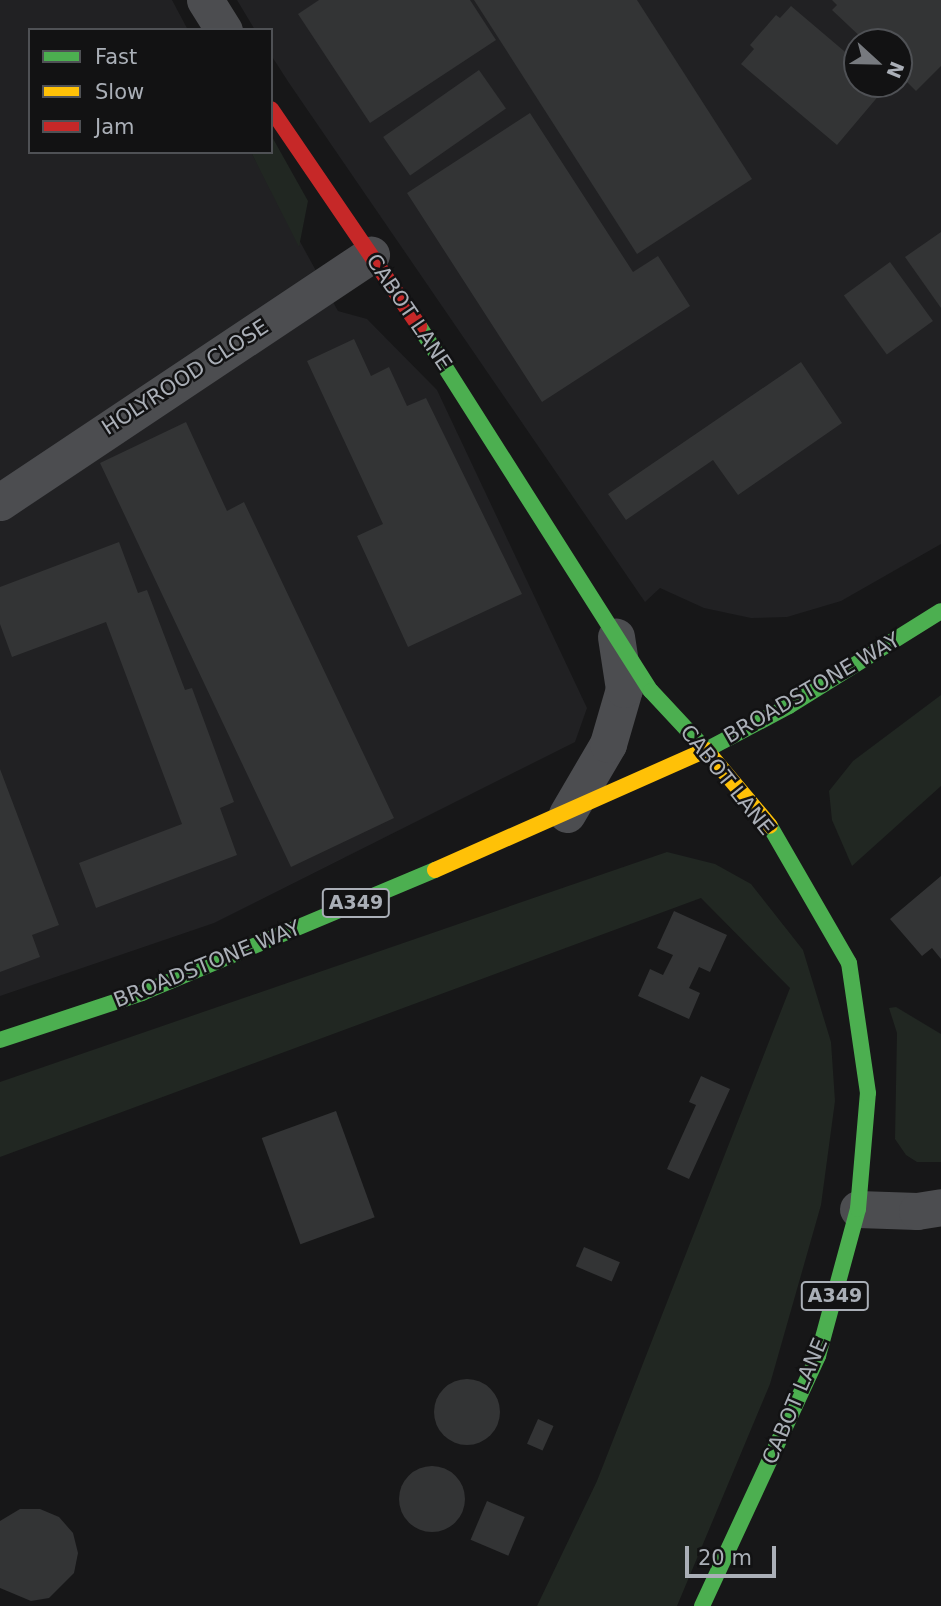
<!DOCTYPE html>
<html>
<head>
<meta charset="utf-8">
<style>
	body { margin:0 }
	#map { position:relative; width:941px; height:1606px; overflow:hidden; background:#171718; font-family:"DejaVu Sans",sans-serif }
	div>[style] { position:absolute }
	.built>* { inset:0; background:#212123 }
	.green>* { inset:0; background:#212722 }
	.building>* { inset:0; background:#333435; transform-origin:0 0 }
	.round { border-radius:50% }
	.street>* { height:37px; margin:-18.5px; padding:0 18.5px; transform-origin:18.5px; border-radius:18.5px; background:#4c4d50 }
	.fast>* { height:16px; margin:-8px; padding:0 8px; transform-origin:8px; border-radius:8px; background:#4caf50 }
	.slow>* { height:16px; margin:-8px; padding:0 8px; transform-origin:8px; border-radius:8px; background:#ffc107 }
	.jam>* { height:16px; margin:-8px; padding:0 8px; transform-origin:8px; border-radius:8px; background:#c62828 }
	span { translate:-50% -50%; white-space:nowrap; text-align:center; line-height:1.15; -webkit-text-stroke:5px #121213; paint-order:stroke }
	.shield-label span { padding:2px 5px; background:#121213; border:2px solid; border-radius:5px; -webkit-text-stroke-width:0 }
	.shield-label { font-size:19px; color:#aaafb7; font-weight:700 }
	.street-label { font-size:21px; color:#aaafb7 }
	.legend { position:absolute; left:28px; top:28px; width:245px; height:126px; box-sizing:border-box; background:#121213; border:2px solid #4f5155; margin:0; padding:9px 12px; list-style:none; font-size:21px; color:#aaafb7 }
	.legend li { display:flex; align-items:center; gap:14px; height:35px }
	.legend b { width:35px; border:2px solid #4f5155 }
	.north { position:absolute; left:843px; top:28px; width:70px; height:70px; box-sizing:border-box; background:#121213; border:2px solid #4f5155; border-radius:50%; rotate:112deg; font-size:19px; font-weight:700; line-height:28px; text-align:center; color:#aaafb7 }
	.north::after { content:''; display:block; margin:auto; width:24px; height:32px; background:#777a7f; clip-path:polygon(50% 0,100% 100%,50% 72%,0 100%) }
	.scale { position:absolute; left:685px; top:1546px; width:91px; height:32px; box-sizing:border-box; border:4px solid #aaafb7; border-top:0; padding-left:9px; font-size:21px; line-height:24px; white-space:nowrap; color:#aaafb7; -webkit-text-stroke:5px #121213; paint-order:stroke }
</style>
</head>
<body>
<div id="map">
	<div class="built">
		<div style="clip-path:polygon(0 0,172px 0,188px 30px,30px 30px,30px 152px,251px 152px,338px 311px,367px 319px,437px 390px,587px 708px,575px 742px,214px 923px,0 996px)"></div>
		<div style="clip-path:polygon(evenodd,237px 0,941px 0,941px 544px,841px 601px,787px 617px,751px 618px,704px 608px,660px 588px,645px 602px,289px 83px,271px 55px,271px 30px,255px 30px,237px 0,857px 42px,899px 42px,899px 84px,857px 84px,857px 42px)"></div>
	</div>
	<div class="green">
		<div style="clip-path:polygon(271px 135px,308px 201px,299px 247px,251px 152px,271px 152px)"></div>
		<div style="clip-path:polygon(941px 695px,941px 786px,852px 866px,832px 820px,829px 791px,853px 761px)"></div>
		<div style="clip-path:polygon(667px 852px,715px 864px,751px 884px,803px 950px,831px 1042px,835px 1101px,821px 1205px,770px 1384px,677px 1606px,537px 1606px,597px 1481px,790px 988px,701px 898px,0 1157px,0 1082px)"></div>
		<div style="clip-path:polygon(896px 1007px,941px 1034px,941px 1162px,917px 1162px,906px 1155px,895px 1139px,897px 1033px,889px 1008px)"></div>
	</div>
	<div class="building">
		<div style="clip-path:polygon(319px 0,470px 0,496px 40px,370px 123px,298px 14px)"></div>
		<div style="clip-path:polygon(474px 0,637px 0,752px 179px,637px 254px)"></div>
		<div style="clip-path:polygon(832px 0,941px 0,941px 66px,916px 91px,899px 74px,899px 42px,866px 42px,832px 10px,837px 5px)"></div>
		<div style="clip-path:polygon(791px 6px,857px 62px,857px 84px,886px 87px,837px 145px,741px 64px,754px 49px,750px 45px,776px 15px,780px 18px)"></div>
		<div style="left:479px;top:70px;width:47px;height:117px;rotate:55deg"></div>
		<div style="clip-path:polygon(530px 113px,633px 272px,658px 256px,690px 306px,542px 402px,407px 193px)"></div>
		<div style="clip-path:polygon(941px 232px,941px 308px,905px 257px)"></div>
		<div style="left:890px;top:262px;width:73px;height:57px;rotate:54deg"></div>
		<div style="clip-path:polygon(354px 339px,371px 376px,389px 367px,407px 406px,426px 398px,522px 594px,408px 647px,357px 536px,383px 524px,307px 361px)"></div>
		<div style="clip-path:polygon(801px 362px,842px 423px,738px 495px,713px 460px,626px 520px,608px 494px)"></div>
		<div style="clip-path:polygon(186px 422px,227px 511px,244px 502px,394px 818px,291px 867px,100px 463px)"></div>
		<div style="clip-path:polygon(119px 542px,138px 593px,147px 590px,185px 690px,192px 688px,234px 802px,220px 808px,237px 855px,96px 908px,79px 863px,182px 824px,106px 622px,12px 657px,0 624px,0 587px)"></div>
		<div style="clip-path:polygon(0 769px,59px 925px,32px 935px,40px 957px,0 972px)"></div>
		<div style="clip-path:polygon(941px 876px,941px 959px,932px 948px,922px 956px,890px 919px)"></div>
		<div style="clip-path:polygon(674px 911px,727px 935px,710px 972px,699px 967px,689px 988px,700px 993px,689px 1019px,638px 996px,650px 969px,663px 975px,673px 955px,657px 948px)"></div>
		<div style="clip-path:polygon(701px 1076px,730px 1089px,689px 1179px,667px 1169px,696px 1105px,689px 1102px)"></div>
		<div style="left:336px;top:1111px;width:113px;height:79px;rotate:70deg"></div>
		<div style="left:584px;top:1247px;width:39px;height:21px;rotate:23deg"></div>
		<div class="round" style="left:434px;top:1379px;width:66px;height:66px"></div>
		<div style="left:538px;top:1419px;width:17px;height:27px;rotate:24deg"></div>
		<div class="round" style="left:399px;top:1466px;width:66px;height:66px"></div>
		<div style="left:487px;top:1501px;width:41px;height:42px;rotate:23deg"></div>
		<div style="clip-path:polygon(20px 1509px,40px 1509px,59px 1517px,73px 1533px,78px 1553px,74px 1573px,49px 1598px,31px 1601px,0 1588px,0 1521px)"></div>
	</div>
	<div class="street">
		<div style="left:205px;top:0;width:36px;rotate:58deg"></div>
		<div style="left:0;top:502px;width:446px;rotate:-33.7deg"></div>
		<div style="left:567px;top:814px;width:81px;rotate:-59.6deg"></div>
		<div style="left:608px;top:744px;width:57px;rotate:-73.8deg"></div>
		<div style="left:624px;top:689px;width:53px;rotate:-98.7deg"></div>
		<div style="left:858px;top:1209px;width:59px;rotate:1.9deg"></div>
		<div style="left:917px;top:1211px;width:24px;rotate:-9deg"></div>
	</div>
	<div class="fast">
		<div style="left:419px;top:326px;width:432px;rotate:57.6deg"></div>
		<div style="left:651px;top:691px;width:81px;rotate:47deg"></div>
		<div style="left:706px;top:750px;width:94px;rotate:-27.9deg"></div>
		<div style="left:789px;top:706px;width:179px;rotate:-32deg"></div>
		<div style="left:0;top:1040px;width:150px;rotate:-18.3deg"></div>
		<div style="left:142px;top:993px;width:318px;rotate:-22.8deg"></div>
		<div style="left:702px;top:1606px;width:276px;rotate:-65.1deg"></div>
		<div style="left:818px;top:1356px;width:152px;rotate:-74.8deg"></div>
		<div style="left:858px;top:1209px;width:116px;rotate:-85.1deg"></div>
		<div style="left:868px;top:1093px;width:131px;rotate:-98.3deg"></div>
		<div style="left:849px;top:963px;width:158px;rotate:-120deg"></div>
	</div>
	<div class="slow">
		<div style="left:435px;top:870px;width:296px;rotate:-23.9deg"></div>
		<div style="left:706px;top:750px;width:99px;rotate:49.9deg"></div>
	</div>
	<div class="jam">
		<div style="left:271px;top:109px;width:263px;rotate:55.7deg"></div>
	</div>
	<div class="shield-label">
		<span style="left:356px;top:903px">A349</span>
		<span style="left:835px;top:1296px">A349</span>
	</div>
	<div class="street-label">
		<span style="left:409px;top:312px;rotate:56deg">CABOT LANE</span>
		<span style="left:185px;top:377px;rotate:-33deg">HOLYROOD CLOSE</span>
		<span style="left:812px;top:688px;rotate:-30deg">BROADSTONE WAY</span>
		<span style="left:727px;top:780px;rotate:51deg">CABOT LANE</span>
		<span style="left:207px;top:964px;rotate:-22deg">BROADSTONE WAY</span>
		<span style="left:795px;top:1401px;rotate:-67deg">CABOT LANE</span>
	</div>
	<ul class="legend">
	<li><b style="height:9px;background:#4caf50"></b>Fast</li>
	<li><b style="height:9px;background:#ffc107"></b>Slow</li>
	<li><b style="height:9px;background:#c62828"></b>Jam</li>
	</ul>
	<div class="north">N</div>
	<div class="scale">20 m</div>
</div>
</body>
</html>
